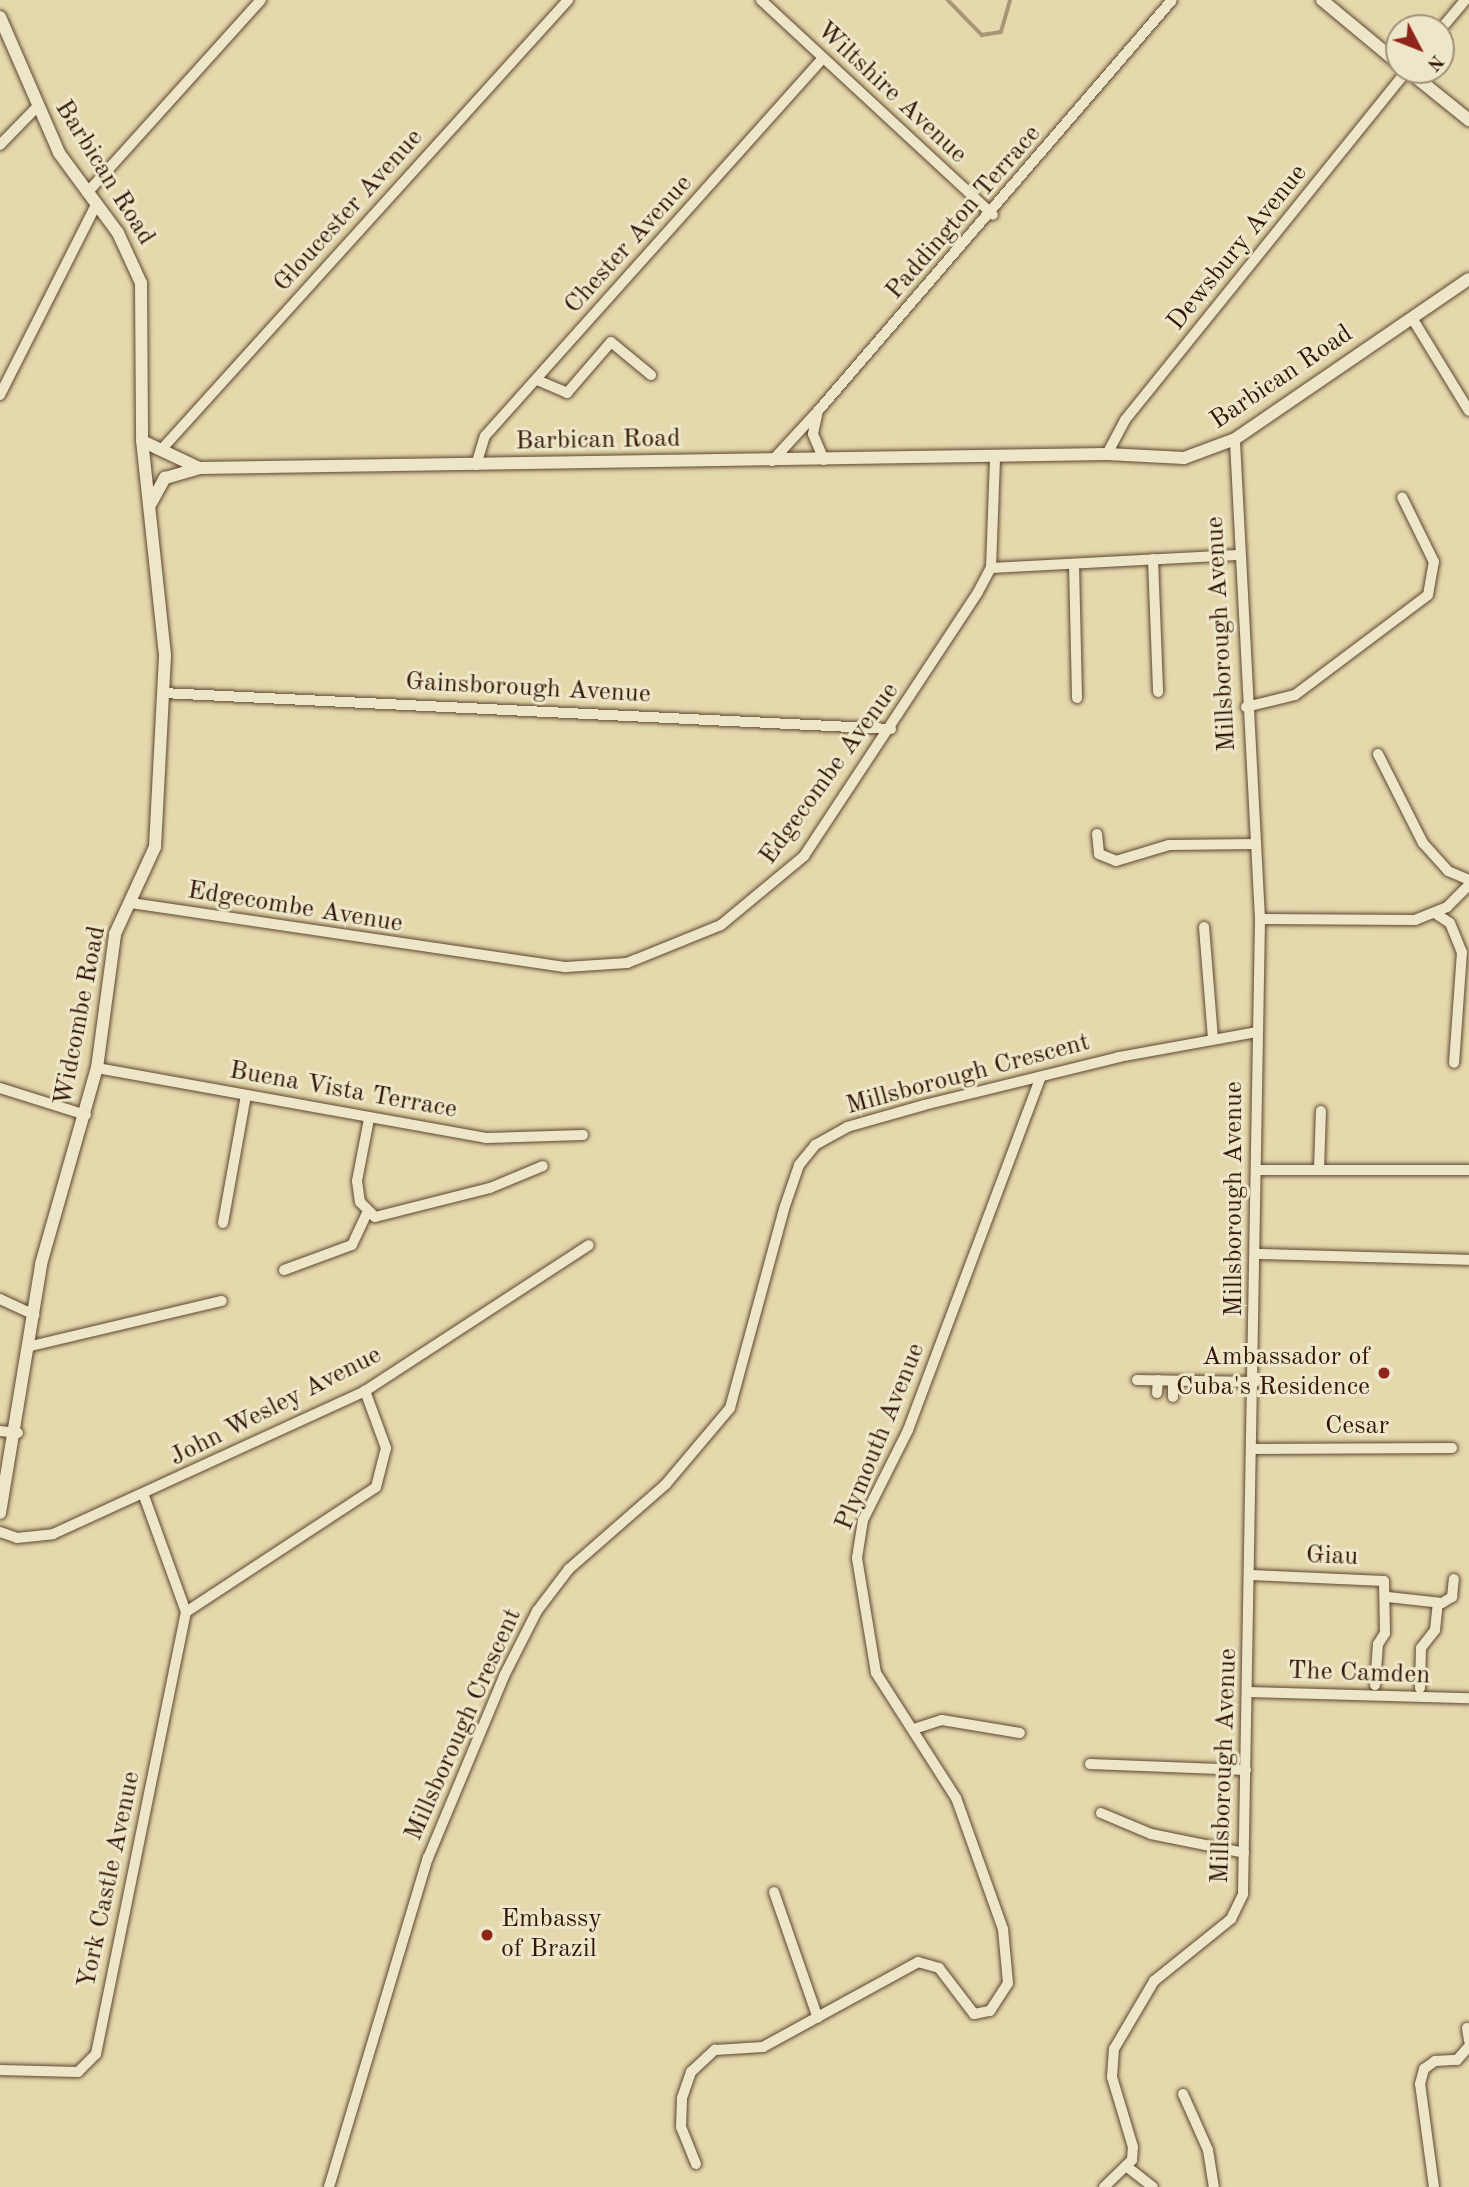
<!DOCTYPE html>
<html>
<head>
<meta charset="utf-8">
<style>
	body { margin:0 }
	#map { position:relative; width:1469px; height:2187px; overflow:hidden; background:#e5d8ac; font-family:"Old Standard TT",serif }
	div>[style] { position:absolute }
	.stream>* { height:3.5px; margin:-1.75px; padding:0 1.75px; transform-origin:1.75px; border-radius:1.75px; background:#a89674 }
	.roads { filter:drop-shadow(0 0 2px #5e4630) drop-shadow(0 0 2px #5e4630) }
	.minor>* { height:10px; margin:-5px; padding:0 5px; transform-origin:5px; border-radius:5px; background:#eee6c9 }
	.tertiary>* { height:12px; margin:-6px; padding:0 6px; transform-origin:6px; border-radius:6px; background:#eee6c9 }
	.secondary>* { height:12px; margin:-6px; padding:0 6px; transform-origin:6px; border-radius:6px; background:#eee6c9 }
	.dots>* { width:19px; height:19px; translate:-50% -50%; box-sizing:border-box; border:4px solid #eee6c9; border-radius:50% }
	span { translate:-50% -50%; white-space:nowrap; text-align:center; line-height:1.15; -webkit-text-stroke:6px #eee6c9; paint-order:stroke }
	.street-label { font-size:26px; color:#311507 }
	.poi-label { font-size:26px; color:#311507 }
	.right { translate:-100% -50%; text-align:right }
	.left { translate:0 -50%; text-align:left }
	.north { position:absolute; left:1385px; top:14px; width:70px; height:70px; box-sizing:border-box; background:#eee6c9; border:2px solid #a2927b; border-radius:50%; rotate:132deg; font-size:19px; font-weight:700; line-height:28px; text-align:center; color:#311507 }
	.north::after { content:''; display:block; margin:auto; width:24px; height:32px; background:#8f2418; clip-path:polygon(50% 0,100% 100%,50% 72%,0 100%) }
</style>
</head>
<body>
<div id="map">
	<div class="stream">
		<div style="left:948px;top:0;width:49px;rotate:45.8deg"></div>
		<div style="left:982px;top:35px;width:19px;rotate:-9deg"></div>
		<div style="left:1001px;top:32px;width:33px;rotate:-74deg"></div>
	</div>
	<div class="roads">
		<div class="minor">
			<div style="left:761px;top:0;width:316px;rotate:42.8deg"></div>
			<div style="left:1441px;top:29px;width:38px;rotate:-50deg"></div>
			<div style="left:0;top:145px;width:52px;rotate:-45.8deg"></div>
			<div style="left:87px;top:193px;width:260px;rotate:-48deg"></div>
			<div style="left:1412px;top:318px;width:109px;rotate:58.5deg"></div>
			<div style="left:537px;top:380px;width:33px;rotate:23deg"></div>
			<div style="left:567px;top:393px;width:67px;rotate:-49.2deg"></div>
			<div style="left:611px;top:342px;width:52px;rotate:39.5deg"></div>
			<div style="left:0;top:395px;width:213px;rotate:-63.2deg"></div>
			<div style="left:161px;top:450px;width:607px;rotate:-47.87deg"></div>
			<div style="left:1107px;top:454px;width:38px;rotate:-62deg"></div>
			<div style="left:1125px;top:420px;width:449px;rotate:-51.1deg"></div>
			<div style="left:824px;top:460px;width:28px;rotate:-113deg"></div>
			<div style="left:813px;top:434px;width:24px;rotate:-78deg"></div>
			<div style="left:818px;top:411px;width:542px;rotate:-49.26deg"></div>
			<div style="left:772px;top:461px;width:64px;rotate:-47.5deg"></div>
			<div style="left:476px;top:465px;width:30px;rotate:-73deg"></div>
			<div style="left:485px;top:436px;width:507px;rotate:-48.2deg"></div>
			<div style="left:1153px;top:559px;width:133px;rotate:87.8deg"></div>
			<div style="left:1074px;top:564px;width:134px;rotate:88.7deg"></div>
			<div style="left:991px;top:568px;width:246px;rotate:-3deg"></div>
			<div style="left:163px;top:693px;width:729px;rotate:2.83deg"></div>
			<div style="left:1246px;top:707px;width:50px;rotate:-13.8deg"></div>
			<div style="left:1295px;top:695px;width:166px;rotate:-36.9deg"></div>
			<div style="left:1428px;top:595px;width:34px;rotate:-80deg"></div>
			<div style="left:1434px;top:562px;width:72px;rotate:-116.2deg"></div>
			<div style="left:1378px;top:754px;width:100px;rotate:63.2deg"></div>
			<div style="left:1423px;top:843px;width:38px;rotate:48deg"></div>
			<div style="left:1448px;top:871px;width:23px;rotate:23deg"></div>
			<div style="left:1097px;top:834px;width:20px;rotate:84deg"></div>
			<div style="left:1099px;top:854px;width:18px;rotate:22deg"></div>
			<div style="left:1116px;top:861px;width:55px;rotate:-16.8deg"></div>
			<div style="left:1169px;top:845px;width:87px;rotate:-0.7deg"></div>
			<div style="left:131px;top:903px;width:440px;rotate:8.4deg"></div>
			<div style="left:566px;top:967px;width:61px;rotate:-3.8deg"></div>
			<div style="left:627px;top:963px;width:101px;rotate:-22deg"></div>
			<div style="left:721px;top:925px;width:108px;rotate:-39.7deg"></div>
			<div style="left:804px;top:856px;width:316px;rotate:-56.6deg"></div>
			<div style="left:978px;top:592px;width:27px;rotate:-62deg"></div>
			<div style="left:991px;top:568px;width:111px;rotate:-87.9deg"></div>
			<div style="left:1435px;top:913px;width:18px;rotate:34deg"></div>
			<div style="left:1450px;top:923px;width:31px;rotate:68deg"></div>
			<div style="left:1462px;top:952px;width:111px;rotate:94.1deg"></div>
			<div style="left:1260px;top:919px;width:155px;rotate:0.4deg"></div>
			<div style="left:1415px;top:920px;width:35px;rotate:-22deg"></div>
			<div style="left:1447px;top:907px;width:31px;rotate:-45deg"></div>
			<div style="left:1204px;top:927px;width:111px;rotate:85.4deg"></div>
			<div style="left:97px;top:1068px;width:395px;rotate:10.2deg"></div>
			<div style="left:486px;top:1138px;width:97px;rotate:-1.8deg"></div>
			<div style="left:0;top:1088px;width:90px;rotate:17.4deg"></div>
			<div style="left:369px;top:1119px;width:63px;rotate:101deg"></div>
			<div style="left:357px;top:1181px;width:21px;rotate:82deg"></div>
			<div style="left:360px;top:1202px;width:21px;rotate:45deg"></div>
			<div style="left:375px;top:1217px;width:119px;rotate:-14.2deg"></div>
			<div style="left:490px;top:1188px;width:57px;rotate:-22.5deg"></div>
			<div style="left:1257px;top:1170px;width:212px"></div>
			<div style="left:1319px;top:1170px;width:59px;rotate:-88.1deg"></div>
			<div style="left:223px;top:1223px;width:130px;rotate:-79.8deg"></div>
			<div style="left:1257px;top:1254px;width:212px;rotate:1.6deg"></div>
			<div style="left:284px;top:1270px;width:72px;rotate:-20.2deg"></div>
			<div style="left:352px;top:1245px;width:35px;rotate:-65deg"></div>
			<div style="left:0;top:1299px;width:38px;rotate:25deg"></div>
			<div style="left:31px;top:1346px;width:196px;rotate:-13.3deg"></div>
			<div style="left:1137px;top:1380px;width:118px;rotate:1deg"></div>
			<div style="left:1157px;top:1393px;width:13px;rotate:-86deg"></div>
			<div style="left:1173px;top:1397px;width:16px;rotate:-90deg"></div>
			<div style="left:0;top:1431px;width:18px;rotate:6deg"></div>
			<div style="left:1253px;top:1449px;width:199px;rotate:-0.3deg"></div>
			<div style="left:144px;top:1496px;width:123px;rotate:70.1deg"></div>
			<div style="left:0;top:1532px;width:18px;rotate:19deg"></div>
			<div style="left:17px;top:1538px;width:36px;rotate:-6deg"></div>
			<div style="left:53px;top:1534px;width:343px;rotate:-24.6deg"></div>
			<div style="left:365px;top:1391px;width:267px;rotate:-33.1deg"></div>
			<div style="left:1251px;top:1575px;width:133px;rotate:2.6deg"></div>
			<div style="left:1384px;top:1581px;width:52px;rotate:88.9deg"></div>
			<div style="left:1385px;top:1633px;width:13px;rotate:122deg"></div>
			<div style="left:1378px;top:1644px;width:41px;rotate:94.2deg"></div>
			<div style="left:1388px;top:1597px;width:54px;rotate:6.3deg"></div>
			<div style="left:1442px;top:1603px;width:12px;rotate:-31deg"></div>
			<div style="left:1452px;top:1597px;width:18px;rotate:-84deg"></div>
			<div style="left:186px;top:1612px;width:227px;rotate:-33.3deg"></div>
			<div style="left:376px;top:1487px;width:40px;rotate:-75.6deg"></div>
			<div style="left:386px;top:1448px;width:61px;rotate:-110.2deg"></div>
			<div style="left:1420px;top:1688px;width:40px;rotate:-88.6deg"></div>
			<div style="left:1421px;top:1648px;width:23px;rotate:-52deg"></div>
			<div style="left:1435px;top:1630px;width:27px;rotate:-84deg"></div>
			<div style="left:1248px;top:1692px;width:221px;rotate:1.6deg"></div>
			<div style="left:914px;top:1729px;width:29px;rotate:-18deg"></div>
			<div style="left:942px;top:1720px;width:79px;rotate:9.5deg"></div>
			<div style="left:1090px;top:1764px;width:156px;rotate:2.2deg"></div>
			<div style="left:1101px;top:1813px;width:54px;rotate:22.8deg"></div>
			<div style="left:1151px;top:1834px;width:95px;rotate:11.5deg"></div>
			<div style="left:774px;top:1892px;width:133px;rotate:70.8deg"></div>
			<div style="left:1467px;top:2028px;width:13px;rotate:81deg"></div>
			<div style="left:0;top:2070px;width:78px;rotate:1.5deg"></div>
			<div style="left:78px;top:2072px;width:25px;rotate:-45deg"></div>
			<div style="left:96px;top:2054px;width:451px;rotate:-78.5deg"></div>
			<div style="left:1183px;top:2094px;width:61px;rotate:65.9deg"></div>
			<div style="left:1208px;top:2150px;width:37px;rotate:81deg"></div>
			<div style="left:696px;top:2164px;width:40px;rotate:-112deg"></div>
			<div style="left:681px;top:2127px;width:29px;rotate:-88deg"></div>
			<div style="left:682px;top:2098px;width:28px;rotate:-71deg"></div>
			<div style="left:691px;top:2072px;width:33px;rotate:-43deg"></div>
			<div style="left:715px;top:2050px;width:48px;rotate:-3.6deg"></div>
			<div style="left:763px;top:2047px;width:177px;rotate:-28.7deg"></div>
			<div style="left:918px;top:1962px;width:22px;rotate:16deg"></div>
			<div style="left:939px;top:1968px;width:58px;rotate:52.7deg"></div>
			<div style="left:974px;top:2014px;width:16px;rotate:-11deg"></div>
			<div style="left:990px;top:2011px;width:33px;rotate:-57deg"></div>
			<div style="left:1008px;top:1983px;width:54px;rotate:-95.3deg"></div>
			<div style="left:1003px;top:1929px;width:139px;rotate:-109.7deg"></div>
			<div style="left:956px;top:1798px;width:148px;rotate:-122.6deg"></div>
			<div style="left:876px;top:1673px;width:117px;rotate:-99.4deg"></div>
			<div style="left:857px;top:1558px;width:38px;rotate:-81deg"></div>
			<div style="left:863px;top:1520px;width:101px;rotate:-63.4deg"></div>
			<div style="left:908px;top:1430px;width:377px;rotate:-69.4deg"></div>
			<div style="left:1126px;top:2166px;width:34px;rotate:38deg"></div>
			<div style="left:329px;top:2187px;width:344px;rotate:-73.3deg"></div>
			<div style="left:428px;top:1858px;width:197px;rotate:-67.3deg"></div>
			<div style="left:504px;top:1676px;width:73px;rotate:-63.1deg"></div>
			<div style="left:537px;top:1611px;width:53px;rotate:-52.7deg"></div>
			<div style="left:569px;top:1569px;width:129px;rotate:-41.2deg"></div>
			<div style="left:666px;top:1484px;width:99px;rotate:-49.9deg"></div>
			<div style="left:730px;top:1408px;width:209px;rotate:-74.8deg"></div>
			<div style="left:785px;top:1206px;width:43px;rotate:-71.1deg"></div>
			<div style="left:799px;top:1165px;width:26px;rotate:-51deg"></div>
			<div style="left:815px;top:1145px;width:37px;rotate:-29deg"></div>
			<div style="left:847px;top:1127px;width:80px;rotate:-15.9deg"></div>
			<div style="left:924px;top:1105px;width:201px;rotate:-13.8deg"></div>
			<div style="left:1119px;top:1057px;width:140px;rotate:-10.3deg"></div>
			<div style="left:1104px;top:2187px;width:39px;rotate:-44deg"></div>
			<div style="left:1132px;top:2160px;width:13px;rotate:-86deg"></div>
			<div style="left:1133px;top:2147px;width:73px;rotate:-106.7deg"></div>
			<div style="left:1112px;top:2077px;width:28px;rotate:-86deg"></div>
			<div style="left:1114px;top:2049px;width:79px;rotate:-59.5deg"></div>
			<div style="left:1154px;top:1981px;width:99px;rotate:-38.8deg"></div>
			<div style="left:1231px;top:1919px;width:28px;rotate:-64deg"></div>
			<div style="left:1243px;top:1894px;width:975px;rotate:-89deg"></div>
			<div style="left:1260px;top:919px;width:481px;rotate:-93deg"></div>
			<div style="left:1434px;top:2187px;width:104px;rotate:-97.7deg"></div>
			<div style="left:1420px;top:2084px;width:16px;rotate:-75deg"></div>
			<div style="left:1424px;top:2069px;width:14px;rotate:-36deg"></div>
			<div style="left:1435px;top:2061px;width:22px;rotate:-3deg"></div>
			<div style="left:1457px;top:2060px;width:18px;rotate:-49deg"></div>
		</div>
		<div class="tertiary">
			<div style="left:0;top:1513px;width:252px;rotate:-80.6deg"></div>
			<div style="left:41px;top:1264px;width:204px;rotate:-74.1deg"></div>
			<div style="left:97px;top:1068px;width:135px;rotate:-82.3deg"></div>
			<div style="left:115px;top:934px;width:96px;rotate:-65.3deg"></div>
			<div style="left:155px;top:847px;width:192px;rotate:-87deg"></div>
			<div style="left:165px;top:655px;width:215px;rotate:-96.1deg"></div>
		</div>
		<div class="secondary">
			<div style="left:1322px;top:0;width:100px;rotate:39.7deg"></div>
			<div style="left:0;top:17px;width:148px;rotate:66.5deg"></div>
			<div style="left:59px;top:153px;width:99px;rotate:53.6deg"></div>
			<div style="left:118px;top:233px;width:55px;rotate:65.3deg"></div>
			<div style="left:141px;top:283px;width:158px;rotate:89.6deg"></div>
			<div style="left:142px;top:441px;width:63px;rotate:25.3deg"></div>
			<div style="left:199px;top:468px;width:908px;rotate:-0.88deg"></div>
			<div style="left:1107px;top:454px;width:77px;rotate:3deg"></div>
			<div style="left:1184px;top:458px;width:54px;rotate:-20.4deg"></div>
			<div style="left:1235px;top:439px;width:283px;rotate:-34.4deg"></div>
			<div style="left:1407px;top:70px;width:80px;rotate:38.9deg"></div>
			<div style="left:151px;top:503px;width:29px;rotate:-61deg"></div>
			<div style="left:165px;top:478px;width:35px;rotate:-16deg"></div>
		</div>
	</div>
	<div class="dots">
		<div style="left:1384px;top:1373px;background:#8f2418"></div>
		<div style="left:487px;top:1935px;background:#8f2418"></div>
	</div>
	<div class="street-label">
		<span style="left:891px;top:93px;rotate:43deg">Wiltshire Avenue</span>
		<span style="left:104px;top:173px;rotate:58deg">Barbican Road</span>
		<span style="left:349px;top:211px;rotate:-48deg">Gloucester Avenue</span>
		<span style="left:964px;top:213px;rotate:-49deg">Paddington Terrace</span>
		<span style="left:629px;top:245px;rotate:-48deg">Chester Avenue</span>
		<span style="left:1238px;top:248px;rotate:-51deg">Dewsbury Avenue</span>
		<span style="left:1282px;top:378px;rotate:-34deg">Barbican Road</span>
		<span style="left:598px;top:441px;rotate:-1deg">Barbican Road</span>
		<span style="left:1222px;top:634px;rotate:-93deg">Millsborough Avenue</span>
		<span style="left:528px;top:689px;rotate:3deg">Gainsborough Avenue</span>
		<span style="left:830px;top:774px;rotate:-54deg">Edgecombe Avenue</span>
		<span style="left:295px;top:908px;rotate:9deg">Edgecombe Avenue</span>
		<span style="left:81px;top:1016px;rotate:-79deg">Widcombe Road</span>
		<span style="left:968px;top:1075px;rotate:-15deg">Millsborough Crescent</span>
		<span style="left:343px;top:1091px;rotate:10deg">Buena Vista Terrace</span>
		<span style="left:1235px;top:1199px;rotate:-90deg">Millsborough Avenue</span>
		<span style="left:276px;top:1407px;rotate:-27deg">John Wesley Avenue</span>
		<span style="left:1357px;top:1427px">Cesar</span>
		<span style="left:881px;top:1437px;rotate:-68deg">Plymouth Avenue</span>
		<span style="left:1332px;top:1557px;rotate:2deg">Giau</span>
		<span style="left:1359px;top:1674px;rotate:2deg">The Camden</span>
		<span style="left:464px;top:1725px;rotate:-66deg">Millsborough Crescent</span>
		<span style="left:1225px;top:1766px;rotate:-88deg">Millsborough Avenue</span>
		<span style="left:110px;top:1880px;rotate:-78deg">York Castle Avenue</span>
	</div>
	<div class="poi-label">
		<span class="right" style="left:1370px;top:1373px">Ambassador of<br>Cuba's Residence</span>
		<span class="left" style="left:501px;top:1935px">Embassy<br>of Brazil</span>
	</div>
	<div class="north">N</div>
</div>
</body>
</html>
